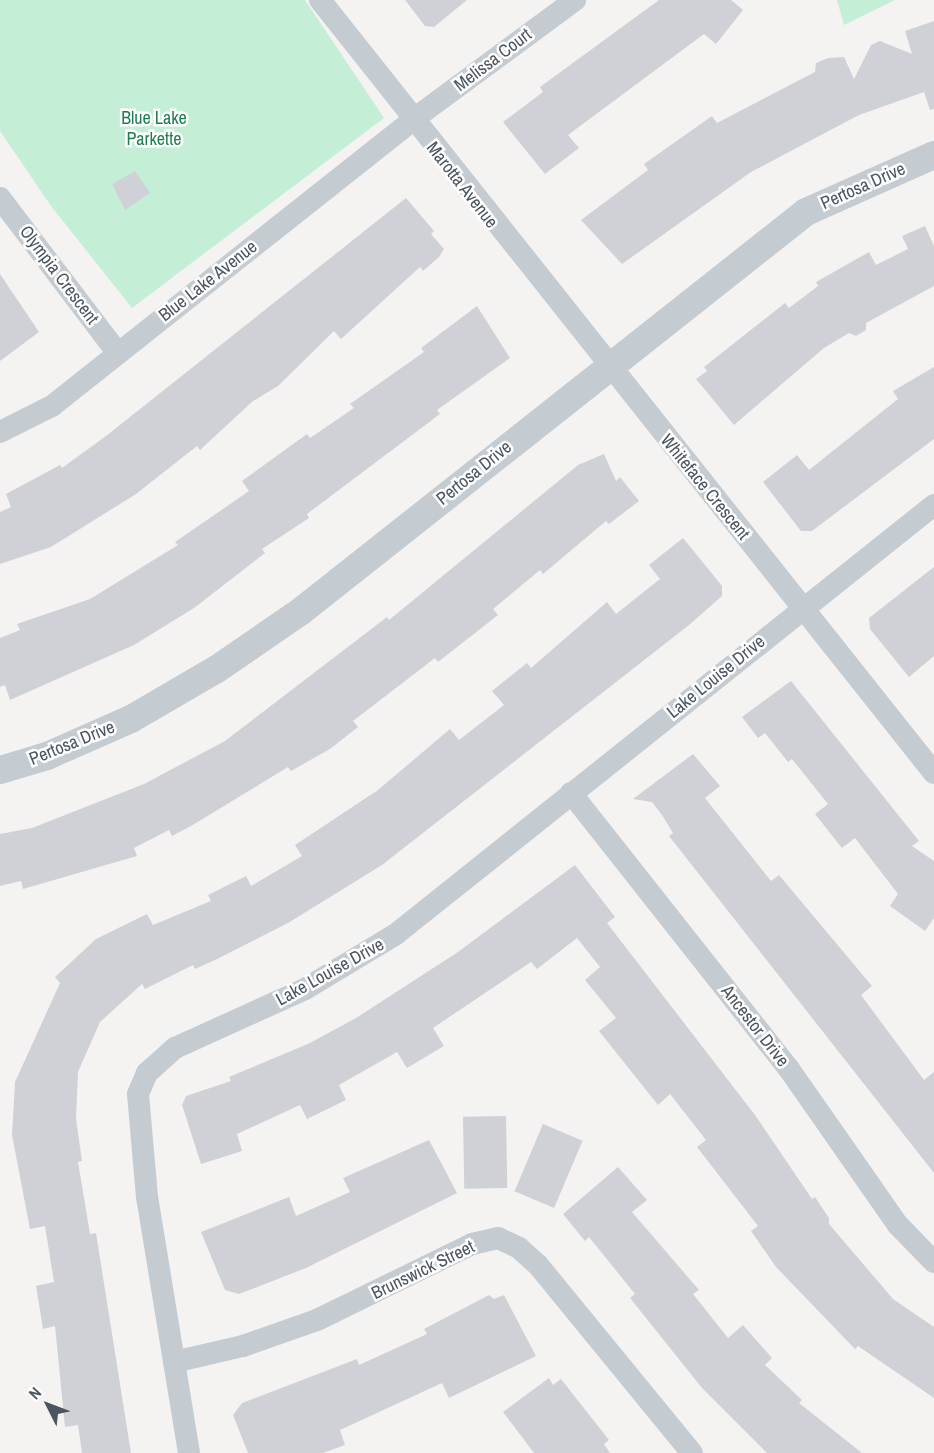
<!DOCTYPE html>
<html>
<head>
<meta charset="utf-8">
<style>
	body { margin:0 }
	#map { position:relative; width:934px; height:1453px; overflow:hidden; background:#f4f3f2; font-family:"Archivo Narrow",sans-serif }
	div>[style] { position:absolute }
	.green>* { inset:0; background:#c5eed7 }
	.building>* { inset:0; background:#d0d1d6; transform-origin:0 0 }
	.minor>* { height:22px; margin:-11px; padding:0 11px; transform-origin:11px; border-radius:11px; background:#c4ccd2 }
	.tertiary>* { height:28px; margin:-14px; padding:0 14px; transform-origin:14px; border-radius:14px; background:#c4ccd2 }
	span { translate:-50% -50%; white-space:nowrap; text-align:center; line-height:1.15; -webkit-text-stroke:5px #fff; paint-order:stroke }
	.street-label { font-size:18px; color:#4b555f }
	.park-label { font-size:18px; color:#1e7d52 }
	.north { position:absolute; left:18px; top:1375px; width:60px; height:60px; -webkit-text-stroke:4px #fff; paint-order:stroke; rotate:312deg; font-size:16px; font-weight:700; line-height:24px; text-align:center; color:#4b555f }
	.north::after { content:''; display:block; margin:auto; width:21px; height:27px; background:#4b555f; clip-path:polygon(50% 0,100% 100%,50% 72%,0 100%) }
</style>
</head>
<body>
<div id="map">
	<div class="green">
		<div style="clip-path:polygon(0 0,305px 0,384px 118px,132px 308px,51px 206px,0 131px)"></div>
		<div style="clip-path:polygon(837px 0,895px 0,844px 25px)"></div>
	</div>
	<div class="building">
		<div style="clip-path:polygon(405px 0,467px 0,434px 27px,425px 26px)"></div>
		<div style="clip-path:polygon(659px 0,731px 0,743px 10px,716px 44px,704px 34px,568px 135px,579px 148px,545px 174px,503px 122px,543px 92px,540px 87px)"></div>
		<div style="clip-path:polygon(934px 21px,934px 109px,930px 110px,924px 92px,859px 115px,751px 172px,622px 264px,581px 220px,648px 170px,644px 164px,712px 116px,717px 123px,815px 72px,816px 63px,828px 58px,844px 57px,854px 79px,871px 45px,880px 41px,912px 54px,905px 31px)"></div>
		<div style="clip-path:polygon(135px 171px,150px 193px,125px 210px,112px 184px)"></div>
		<div style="clip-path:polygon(406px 198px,434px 231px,431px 234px,444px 249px,439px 257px,423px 271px,420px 267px,341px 339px,334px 331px,278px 386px,253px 401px,200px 450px,197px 446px,136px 494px,51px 547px,0 564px,0 512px,11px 507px,6px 494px,60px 465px,62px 468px,106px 436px)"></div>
		<div style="clip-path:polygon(925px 226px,934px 246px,934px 286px,866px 323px,866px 330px,856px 336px,849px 333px,824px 348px,734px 425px,696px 379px,707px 371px,704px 367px,785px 303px,789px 308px,818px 286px,816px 282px,869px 252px,876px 265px,908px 249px,902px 236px)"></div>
		<div style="clip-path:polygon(0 274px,39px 332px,0 361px)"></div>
		<div style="clip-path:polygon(477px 306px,510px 358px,437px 410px,440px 414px,307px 514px,309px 518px,262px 549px,265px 553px,194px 608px,134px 645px,10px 700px,5px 685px,0 687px,0 638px,20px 630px,17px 624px,90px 599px,178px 545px,175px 542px,249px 491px,242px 481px,307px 434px,310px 438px,354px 408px,350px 404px,424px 352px,421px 348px)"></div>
		<div style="clip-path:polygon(934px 367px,934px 439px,812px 531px,801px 531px,763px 482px,797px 455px,809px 470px,898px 399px,893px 391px)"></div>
		<div style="clip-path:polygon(604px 454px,616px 481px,620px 477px,639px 501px,609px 524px,606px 521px,543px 574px,540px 570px,493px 609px,498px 615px,438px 662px,435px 658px,353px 721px,358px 727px,330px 749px,291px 771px,288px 767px,191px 826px,172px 836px,169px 830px,134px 848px,137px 856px,23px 889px,21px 881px,0 886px,0 834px,32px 828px,144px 784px,225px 741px,387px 617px,389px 620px,578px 465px)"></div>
		<div style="clip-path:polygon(683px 538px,722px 586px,722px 596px,689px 625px,382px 865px,288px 923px,215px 960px,195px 969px,193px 965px,145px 989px,142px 984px,100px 1022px,78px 1072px,76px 1119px,82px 1161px,78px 1162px,90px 1234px,96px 1233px,131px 1453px,82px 1453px,78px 1425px,65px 1427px,55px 1326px,43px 1329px,36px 1286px,54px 1282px,45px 1226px,30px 1229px,12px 1135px,15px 1082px,60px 983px,55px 977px,96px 939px,147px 914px,153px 925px,211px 901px,208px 895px,246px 876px,251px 886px,302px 856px,295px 845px,378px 790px,450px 729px,459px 740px,504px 705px,492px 691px,527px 663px,531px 668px,607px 602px,616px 614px,660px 579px,649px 565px)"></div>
		<div style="clip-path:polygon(934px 567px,934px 656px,909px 677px,870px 629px,869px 618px)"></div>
		<div style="clip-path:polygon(791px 681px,919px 841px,912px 846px,934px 861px,934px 918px,925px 931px,890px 906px,898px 894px,855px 838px,842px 848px,815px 814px,828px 804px,792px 759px,788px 762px,765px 733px,758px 738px,742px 717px)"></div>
		<div style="clip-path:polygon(693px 754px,720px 786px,705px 798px,771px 881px,779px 875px,872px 986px,861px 995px,924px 1080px,934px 1072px,934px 1173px,669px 836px,673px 833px,662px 815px,652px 802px,633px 799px)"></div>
		<div style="clip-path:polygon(575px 865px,615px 917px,607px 923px,755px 1115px,812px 1199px,815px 1197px,829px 1218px,829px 1224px,893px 1299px,934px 1327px,934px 1398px,858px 1346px,855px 1349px,776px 1267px,751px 1231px,758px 1226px,697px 1147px,706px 1140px,670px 1094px,658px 1105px,599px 1031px,616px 1018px,585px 980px,600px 967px,577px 938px,537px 969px,531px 962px,433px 1028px,444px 1046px,407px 1068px,397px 1052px,339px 1085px,346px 1100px,307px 1119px,300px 1105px,237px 1134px,242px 1151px,201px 1164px,182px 1105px,186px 1096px,231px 1081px,229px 1077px,310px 1043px,356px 1018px,458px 952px)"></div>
		<div style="left:506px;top:1116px;width:72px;height:43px;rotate:89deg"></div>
		<div style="left:543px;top:1124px;width:43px;height:73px;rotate:23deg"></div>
		<div style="clip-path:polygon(429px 1140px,457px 1193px,306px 1268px,239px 1294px,225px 1290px,201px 1232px,289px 1197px,296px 1216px,350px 1192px,343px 1178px)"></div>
		<div style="clip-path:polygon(618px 1167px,647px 1200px,632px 1212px,699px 1290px,693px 1294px,728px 1338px,743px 1325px,772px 1358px,765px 1365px,802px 1400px,799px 1403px,862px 1453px,767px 1453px,702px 1388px,630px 1298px,635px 1294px,589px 1237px,585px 1241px,563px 1214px)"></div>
		<div style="clip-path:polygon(489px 1295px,494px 1299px,504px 1295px,536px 1356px,449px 1398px,442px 1383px,340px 1430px,345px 1445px,323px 1453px,248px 1453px,233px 1415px,242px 1403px,357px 1359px,359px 1365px,427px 1334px,424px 1329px)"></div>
		<div style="clip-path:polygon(549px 1378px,553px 1385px,561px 1379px,609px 1440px,604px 1444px,610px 1453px,534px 1453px,503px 1412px)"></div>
	</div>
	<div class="minor">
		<div style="left:320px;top:0;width:987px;rotate:51.54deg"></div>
		<div style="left:0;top:198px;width:193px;rotate:52.8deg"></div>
		<div style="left:0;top:432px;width:58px;rotate:-26.6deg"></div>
		<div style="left:52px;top:406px;width:458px;rotate:-38.4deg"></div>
		<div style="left:411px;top:121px;width:204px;rotate:-36.4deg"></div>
		<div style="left:571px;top:793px;width:352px;rotate:51.7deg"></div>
		<div style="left:789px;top:1069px;width:190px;rotate:55.1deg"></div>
		<div style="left:898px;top:1225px;width:52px;rotate:45.8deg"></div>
		<div style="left:174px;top:1362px;width:71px;rotate:-13.1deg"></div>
		<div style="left:243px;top:1346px;width:78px;rotate:-19.4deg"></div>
		<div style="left:317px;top:1320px;width:173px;rotate:-26.1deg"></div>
		<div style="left:472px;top:1244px;width:27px;rotate:-13deg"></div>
		<div style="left:498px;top:1238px;width:23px;rotate:25deg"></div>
		<div style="left:519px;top:1248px;width:25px;rotate:42deg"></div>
		<div style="left:538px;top:1265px;width:243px;rotate:50.7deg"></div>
		<div style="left:189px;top:1453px;width:259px;rotate:-99.3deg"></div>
		<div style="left:147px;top:1197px;width:103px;rotate:-95deg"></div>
		<div style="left:138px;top:1094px;width:23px;rotate:-67deg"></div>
		<div style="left:147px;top:1073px;width:38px;rotate:-42deg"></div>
		<div style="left:175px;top:1048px;width:143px;rotate:-24.4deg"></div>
		<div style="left:305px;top:989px;width:106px;rotate:-31.1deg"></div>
		<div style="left:396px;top:934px;width:688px;rotate:-38.57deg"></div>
	</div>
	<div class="tertiary">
		<div style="left:0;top:770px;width:49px;rotate:-16.6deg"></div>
		<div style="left:47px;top:756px;width:92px;rotate:-23.8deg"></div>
		<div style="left:131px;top:719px;width:99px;rotate:-30.2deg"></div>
		<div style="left:217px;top:669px;width:101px;rotate:-34.5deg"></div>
		<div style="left:300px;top:612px;width:645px;rotate:-38.33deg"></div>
		<div style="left:806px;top:212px;width:140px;rotate:-24deg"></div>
	</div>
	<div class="street-label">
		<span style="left:493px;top:60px;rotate:-37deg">Melissa Court</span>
		<span style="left:462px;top:185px;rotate:52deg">Marotta Avenue</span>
		<span style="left:863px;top:186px;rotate:-24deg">Pertosa Drive</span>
		<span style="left:59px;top:275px;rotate:53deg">Olympia Crescent</span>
		<span style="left:208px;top:281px;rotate:-38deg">Blue Lake Avenue</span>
		<span style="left:474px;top:473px;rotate:-39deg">Pertosa Drive</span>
		<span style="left:705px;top:487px;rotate:51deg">Whiteface Crescent</span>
		<span style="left:716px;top:677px;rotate:-39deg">Lake Louise Drive</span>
		<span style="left:72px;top:743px;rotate:-22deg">Pertosa Drive</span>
		<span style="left:330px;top:972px;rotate:-29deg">Lake Louise Drive</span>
		<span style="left:755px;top:1026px;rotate:52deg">Ancestor Drive</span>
		<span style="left:423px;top:1270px;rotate:-26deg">Brunswick Street</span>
	</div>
	<div class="park-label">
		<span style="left:154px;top:129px">Blue Lake<br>Parkette</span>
	</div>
	<div class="north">N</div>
</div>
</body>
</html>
